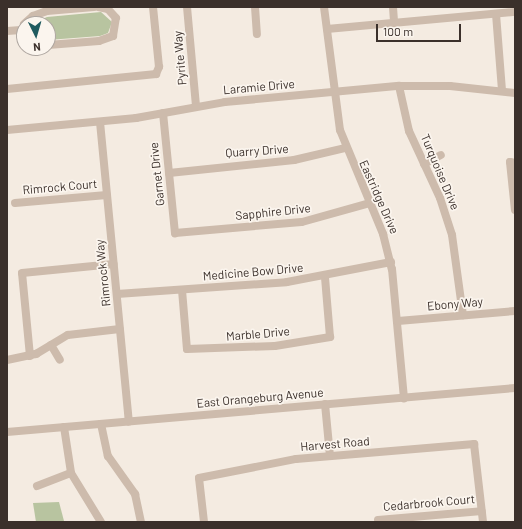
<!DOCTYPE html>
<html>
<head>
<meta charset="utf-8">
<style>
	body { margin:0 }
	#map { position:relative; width:522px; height:529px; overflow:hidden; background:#f4ebe1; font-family:Barlow,sans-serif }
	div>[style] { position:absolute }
	.green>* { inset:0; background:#b8c4a0 }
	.minor>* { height:8px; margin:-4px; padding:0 4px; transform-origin:4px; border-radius:4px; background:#cdbbac }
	span { translate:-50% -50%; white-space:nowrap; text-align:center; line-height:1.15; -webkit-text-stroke:3.5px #fbf5ee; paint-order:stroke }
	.street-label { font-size:12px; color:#3b302b }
	.frame { position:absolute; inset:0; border:8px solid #3b302b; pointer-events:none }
	.north { position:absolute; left:16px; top:16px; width:40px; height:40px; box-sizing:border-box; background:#fbf5ee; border:1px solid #aea6a0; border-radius:50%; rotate:175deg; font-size:11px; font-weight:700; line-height:16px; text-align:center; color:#3b302b }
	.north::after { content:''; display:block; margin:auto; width:14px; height:18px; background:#1f5a5e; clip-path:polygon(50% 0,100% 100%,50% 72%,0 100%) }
	.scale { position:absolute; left:376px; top:24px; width:85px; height:18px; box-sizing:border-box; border:2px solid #3b302b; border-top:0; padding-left:5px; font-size:12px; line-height:14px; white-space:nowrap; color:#3b302b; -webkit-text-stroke:3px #fbf5ee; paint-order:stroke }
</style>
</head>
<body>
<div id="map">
	<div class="green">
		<div style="clip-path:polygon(101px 12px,112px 22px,108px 33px,100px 36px,48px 40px,48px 24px,32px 24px,47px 17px)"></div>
		<div style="clip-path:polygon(59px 502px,64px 521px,36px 522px,33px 503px)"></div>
	</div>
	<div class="minor">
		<div style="left:187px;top:7px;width:99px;rotate:84.8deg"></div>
		<div style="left:255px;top:7px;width:27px;rotate:86deg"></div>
		<div style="left:324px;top:7px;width:124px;rotate:82.6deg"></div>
		<div style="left:340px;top:130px;width:113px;rotate:67.5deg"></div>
		<div style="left:383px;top:234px;width:36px;rotate:76deg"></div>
		<div style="left:392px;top:269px;width:130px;rotate:84.7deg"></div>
		<div style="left:393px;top:7px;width:16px;rotate:86deg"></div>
		<div style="left:496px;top:14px;width:77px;rotate:85.5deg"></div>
		<div style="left:24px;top:24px;width:12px;rotate:-42deg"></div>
		<div style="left:33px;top:16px;width:15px;rotate:-20deg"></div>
		<div style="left:47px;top:11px;width:47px;rotate:-4.9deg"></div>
		<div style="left:327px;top:29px;width:189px;rotate:-5.2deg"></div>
		<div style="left:7px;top:31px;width:14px;rotate:-4deg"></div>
		<div style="left:48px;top:45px;width:51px;rotate:-4.5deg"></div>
		<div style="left:99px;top:41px;width:15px;rotate:-20deg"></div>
		<div style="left:113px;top:36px;width:18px;rotate:-81deg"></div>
		<div style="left:116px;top:18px;width:12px;rotate:-132deg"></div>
		<div style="left:108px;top:9px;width:10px;rotate:-169deg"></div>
		<div style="left:399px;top:86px;width:46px;rotate:77.5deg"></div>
		<div style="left:409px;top:131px;width:74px;rotate:65.2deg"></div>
		<div style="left:440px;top:198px;width:39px;rotate:72deg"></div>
		<div style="left:452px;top:235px;width:81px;rotate:82.2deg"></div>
		<div style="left:7px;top:89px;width:150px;rotate:-5.7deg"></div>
		<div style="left:156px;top:74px;width:8px;rotate:-67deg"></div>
		<div style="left:159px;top:67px;width:60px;rotate:-95.7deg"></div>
		<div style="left:163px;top:113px;width:121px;rotate:84.3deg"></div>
		<div style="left:175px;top:233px;width:127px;rotate:-5deg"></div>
		<div style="left:302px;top:222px;width:71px;rotate:-15.6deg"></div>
		<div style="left:100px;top:122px;width:301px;rotate:84.5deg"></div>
		<div style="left:7px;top:130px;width:130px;rotate:-5.3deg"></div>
		<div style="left:136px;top:118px;width:90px;rotate:-10.2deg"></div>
		<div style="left:225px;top:102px;width:175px;rotate:-5.3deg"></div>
		<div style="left:399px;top:86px;width:51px"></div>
		<div style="left:450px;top:86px;width:65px;rotate:6.1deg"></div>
		<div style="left:515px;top:163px;width:5px;rotate:-169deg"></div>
		<div style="left:510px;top:162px;width:48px;rotate:84.1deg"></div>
		<div style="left:424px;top:164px;width:19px;rotate:-28deg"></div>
		<div style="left:169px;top:173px;width:126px;rotate:-5.9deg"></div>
		<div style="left:294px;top:160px;width:52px;rotate:-13.2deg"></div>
		<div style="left:15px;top:203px;width:92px;rotate:-5deg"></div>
		<div style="left:182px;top:290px;width:59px;rotate:85.2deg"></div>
		<div style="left:187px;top:349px;width:88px;rotate:-2deg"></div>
		<div style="left:275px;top:346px;width:56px;rotate:-9.3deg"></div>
		<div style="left:330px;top:337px;width:60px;rotate:-94.8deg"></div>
		<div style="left:117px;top:294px;width:170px;rotate:-4deg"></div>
		<div style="left:287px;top:282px;width:106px;rotate:-10.9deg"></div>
		<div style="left:398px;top:321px;width:117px;rotate:-4.9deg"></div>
		<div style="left:51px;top:345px;width:17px;rotate:59deg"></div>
		<div style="left:30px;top:356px;width:83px;rotate:-95.5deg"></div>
		<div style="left:22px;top:273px;width:92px;rotate:-5.6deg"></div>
		<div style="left:7px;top:360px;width:30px;rotate:-12deg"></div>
		<div style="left:36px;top:354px;width:37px;rotate:-31deg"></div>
		<div style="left:68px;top:335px;width:52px;rotate:-6.6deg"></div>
		<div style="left:325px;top:404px;width:52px;rotate:84.5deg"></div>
		<div style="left:101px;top:424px;width:33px;rotate:78deg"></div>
		<div style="left:108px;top:456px;width:47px;rotate:54.6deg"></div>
		<div style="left:135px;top:494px;width:29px;rotate:78deg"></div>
		<div style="left:64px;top:427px;width:47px;rotate:81.3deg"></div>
		<div style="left:71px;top:473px;width:57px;rotate:58.5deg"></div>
		<div style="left:7px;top:432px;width:510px;rotate:-4.95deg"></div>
		<div style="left:37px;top:486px;width:36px;rotate:-21deg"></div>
		<div style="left:378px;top:520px;width:104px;rotate:-4.9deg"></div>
		<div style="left:204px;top:522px;width:44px;rotate:-96.5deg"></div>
		<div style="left:199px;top:478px;width:99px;rotate:-11.1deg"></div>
		<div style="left:296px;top:459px;width:179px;rotate:-4.8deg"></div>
		<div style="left:474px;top:444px;width:79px;rotate:83.4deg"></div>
	</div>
	<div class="street-label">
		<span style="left:180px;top:58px;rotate:-95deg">Pyrite Way</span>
		<span style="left:259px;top:87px;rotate:-5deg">Laramie Drive</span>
		<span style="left:257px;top:151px;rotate:-4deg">Quarry Drive</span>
		<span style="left:440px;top:172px;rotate:67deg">Turquoise Drive</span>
		<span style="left:157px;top:174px;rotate:-96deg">Garnet Drive</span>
		<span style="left:60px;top:187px;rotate:-5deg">Rimrock Court</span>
		<span style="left:379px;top:197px;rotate:66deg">Eastridge Drive</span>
		<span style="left:273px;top:212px;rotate:-6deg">Sapphire Drive</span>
		<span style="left:253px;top:272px;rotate:-5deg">Medicine Bow Drive</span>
		<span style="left:103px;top:273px;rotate:-96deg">Rimrock Way</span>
		<span style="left:455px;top:304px;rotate:-5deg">Ebony Way</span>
		<span style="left:258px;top:334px;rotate:-5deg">Marble Drive</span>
		<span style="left:260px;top:398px;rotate:-5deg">East Orangeburg Avenue</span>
		<span style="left:335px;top:444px;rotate:-5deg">Harvest Road</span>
		<span style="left:429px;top:503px;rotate:-5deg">Cedarbrook Court</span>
	</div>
	<div class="frame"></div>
	<div class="north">N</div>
	<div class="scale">100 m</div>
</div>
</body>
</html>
